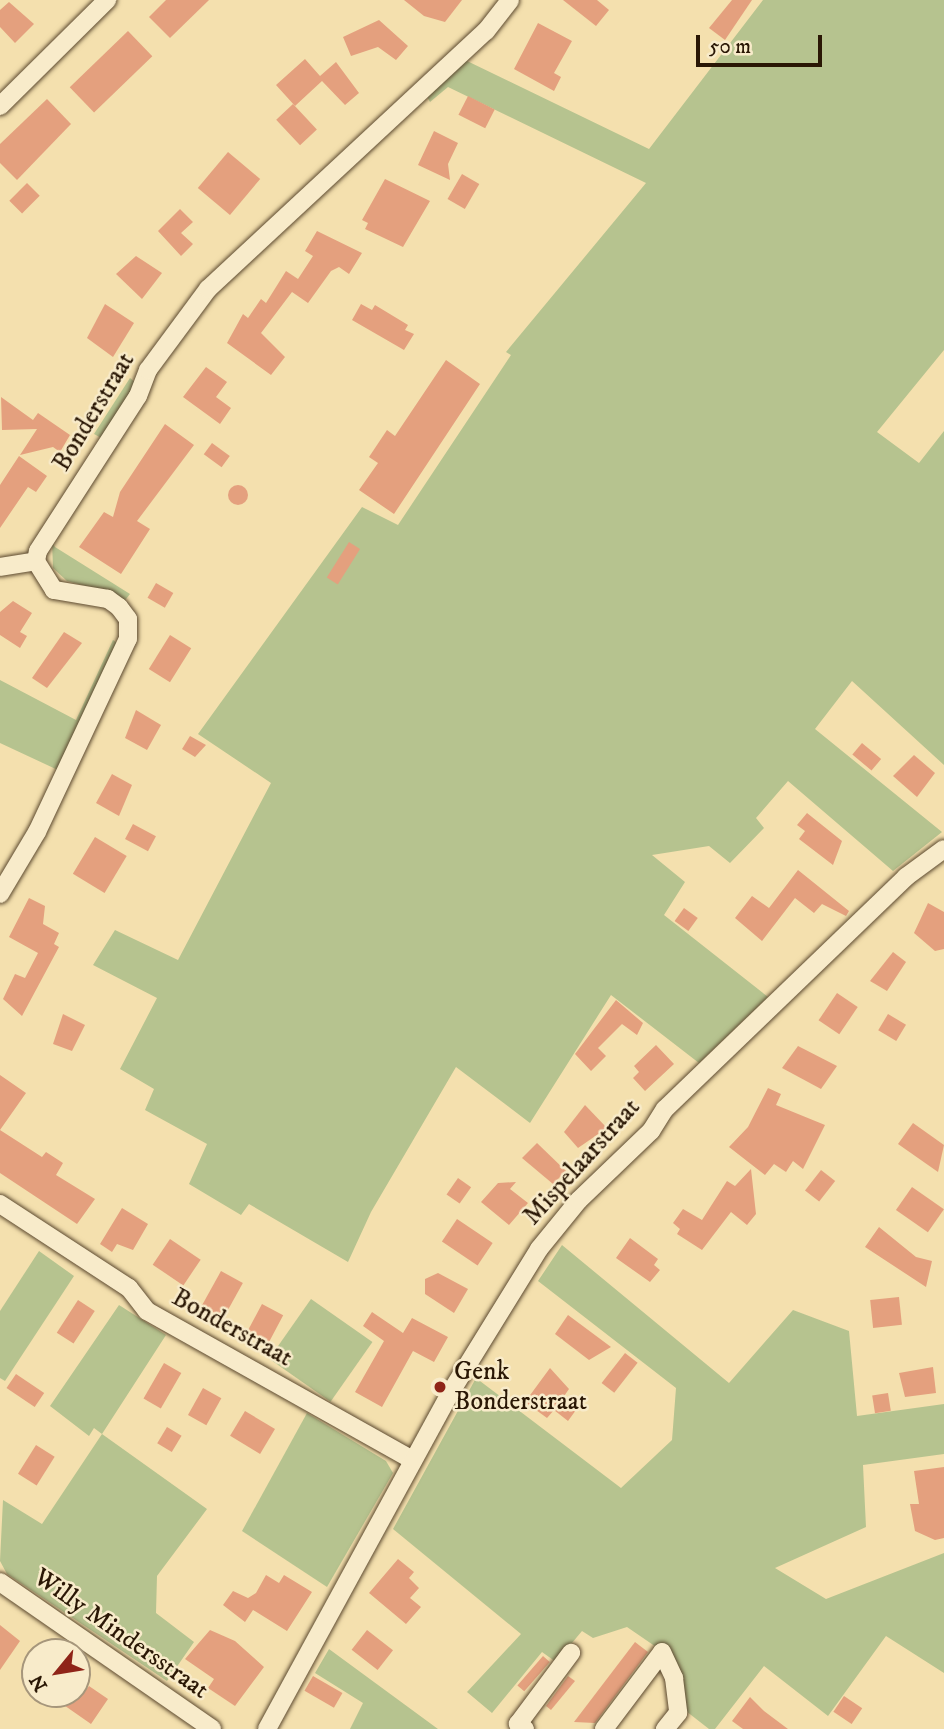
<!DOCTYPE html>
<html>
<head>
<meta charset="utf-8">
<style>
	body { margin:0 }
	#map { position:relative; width:944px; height:1729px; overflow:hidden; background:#f4e0ae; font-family:"IM FELL DW Pica",serif }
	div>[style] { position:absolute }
	.green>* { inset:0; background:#b6c38f; transform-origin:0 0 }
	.building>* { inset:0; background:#e4a07e; transform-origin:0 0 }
	.round { border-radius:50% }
	.roads { filter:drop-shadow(0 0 2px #5c492f) drop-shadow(0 0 2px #5c492f) }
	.street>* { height:18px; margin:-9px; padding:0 9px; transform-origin:9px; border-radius:9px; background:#f8ebca }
	.dots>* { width:19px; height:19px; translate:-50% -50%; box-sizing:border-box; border:4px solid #f8ebca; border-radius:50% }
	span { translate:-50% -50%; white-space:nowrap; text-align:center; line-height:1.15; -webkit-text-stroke:5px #f8ebca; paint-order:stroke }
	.street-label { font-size:26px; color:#2a1705 }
	.poi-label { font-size:26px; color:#2a1705 }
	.left { translate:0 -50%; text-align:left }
	.north { position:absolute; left:21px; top:1638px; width:70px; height:70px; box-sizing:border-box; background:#f8ebca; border:2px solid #a6967b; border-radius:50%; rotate:240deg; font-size:19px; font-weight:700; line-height:28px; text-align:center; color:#2a1705 }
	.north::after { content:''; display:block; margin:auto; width:24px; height:32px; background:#8f2418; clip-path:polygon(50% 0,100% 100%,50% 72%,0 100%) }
	.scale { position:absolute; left:696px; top:35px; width:126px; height:32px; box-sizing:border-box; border:4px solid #2a1705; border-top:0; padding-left:9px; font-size:21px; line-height:24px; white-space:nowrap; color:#2a1705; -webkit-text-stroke:5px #f8ebca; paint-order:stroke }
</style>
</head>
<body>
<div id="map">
	<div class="green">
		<div style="clip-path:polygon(763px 0,944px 0,944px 350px,877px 432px,919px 463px,944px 431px,944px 765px,852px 681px,815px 729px,942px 832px,893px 871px,788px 781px,756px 818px,764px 828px,730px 863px,709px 846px,652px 855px,685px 882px,664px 915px,768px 997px,699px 1063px,611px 995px,530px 1123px,456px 1067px,371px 1212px,348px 1262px,249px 1204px,241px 1215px,189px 1184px,207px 1144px,145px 1110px,154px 1089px,120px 1069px,157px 998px,93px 965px,115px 930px,178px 960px,271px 783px,198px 734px,362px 507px,398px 525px,511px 355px,506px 352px,646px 183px,448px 87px,430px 102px,426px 95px,465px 60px,649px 149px)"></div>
		<div style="clip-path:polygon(130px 378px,136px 383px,103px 439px,94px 434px)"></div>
		<div style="clip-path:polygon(52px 542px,55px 547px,130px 594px,123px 603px,112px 593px,67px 581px,53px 568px)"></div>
		<div style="clip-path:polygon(113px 640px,120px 645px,60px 771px,0 743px,0 680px,76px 720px)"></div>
		<div style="clip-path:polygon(562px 1245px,729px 1383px,793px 1310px,849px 1331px,857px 1416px,944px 1404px,944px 1454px,863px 1465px,866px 1527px,775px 1568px,826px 1599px,944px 1553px,944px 1673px,886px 1636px,828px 1716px,764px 1666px,715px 1729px,709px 1729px,677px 1704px,662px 1651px,627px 1627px,593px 1638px,582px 1631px,556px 1662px,542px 1652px,492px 1713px,467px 1692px,521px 1634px,393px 1529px,476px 1378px,621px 1488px,672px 1440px,676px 1388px,538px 1281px)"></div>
		<div style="clip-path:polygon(39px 1251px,74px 1276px,5px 1381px,0 1378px,0 1311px)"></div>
		<div style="left:311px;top:1299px;width:75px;height:73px;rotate:35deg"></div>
		<div style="clip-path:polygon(119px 1305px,166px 1335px,102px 1434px,207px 1509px,157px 1576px,156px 1613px,194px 1642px,167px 1681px,7px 1574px,0 1561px,3px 1500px,42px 1524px,102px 1434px,94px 1428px,89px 1436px,50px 1406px)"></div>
		<div style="clip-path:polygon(307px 1413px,386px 1461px,393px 1473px,327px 1587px,242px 1531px)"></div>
		<div style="clip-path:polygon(329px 1649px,438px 1729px,350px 1729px,363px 1703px,315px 1673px)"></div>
	</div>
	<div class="building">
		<div style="clip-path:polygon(166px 0,209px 0,170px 38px,149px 17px)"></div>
		<div style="clip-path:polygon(404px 0,462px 0,445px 22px,424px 16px)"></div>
		<div style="clip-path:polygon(563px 0,597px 0,609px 10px,596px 26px)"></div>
		<div style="clip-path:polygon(732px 0,752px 0,725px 40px,709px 28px)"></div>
		<div style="clip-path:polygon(9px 2px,34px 24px,15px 43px,0 27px,0 10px)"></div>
		<div style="clip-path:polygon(379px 20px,408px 46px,396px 60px,378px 47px,351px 56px,343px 37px)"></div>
		<div style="clip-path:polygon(538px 23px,572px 41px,554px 73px,561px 77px,554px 91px,514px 69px)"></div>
		<div style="left:128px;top:31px;width:35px;height:81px;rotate:46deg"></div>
		<div style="clip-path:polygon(305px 59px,320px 76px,336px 62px,359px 93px,345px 105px,322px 81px,295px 106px,276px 85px)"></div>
		<div style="left:468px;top:96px;width:30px;height:21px;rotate:27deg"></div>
		<div style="clip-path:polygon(47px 99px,71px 124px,17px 180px,0 163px,0 144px)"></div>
		<div style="left:293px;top:104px;width:35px;height:23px;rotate:47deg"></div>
		<div style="clip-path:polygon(434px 131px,458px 143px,448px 164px,450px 180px,418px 165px)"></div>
		<div style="left:228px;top:152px;width:42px;height:47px;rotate:40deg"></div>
		<div style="left:462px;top:174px;width:20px;height:29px;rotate:30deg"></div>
		<div style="clip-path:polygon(385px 179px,430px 201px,403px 247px,365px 229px,368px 223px,362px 220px)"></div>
		<div style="left:27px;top:183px;width:18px;height:25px;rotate:45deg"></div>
		<div style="clip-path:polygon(180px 209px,193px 222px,181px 233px,193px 244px,181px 256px,158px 231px)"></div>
		<div style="clip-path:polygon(317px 231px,362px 253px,349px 274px,339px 267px,331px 271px,308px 303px,292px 292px,261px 333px,285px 357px,271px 375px,227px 343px,243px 314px,248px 318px,261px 299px,266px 303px,286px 271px,298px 279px,313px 256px,305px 251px)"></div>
		<div style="clip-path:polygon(136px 256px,162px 273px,142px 299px,116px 274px)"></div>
		<div style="clip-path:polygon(105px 304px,134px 323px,113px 357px,87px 338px)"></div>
		<div style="clip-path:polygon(361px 304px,372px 310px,375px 305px,408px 325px,405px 330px,414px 334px,404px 350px,352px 320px)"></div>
		<div style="clip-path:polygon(446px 360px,480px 384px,394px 514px,359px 490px,378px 463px,369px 457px,387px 430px,395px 436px)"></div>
		<div style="clip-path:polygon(206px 367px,227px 382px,216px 397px,231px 408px,220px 424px,183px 397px)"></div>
		<div style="clip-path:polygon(1px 397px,33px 420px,38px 413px,70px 435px,60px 452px,53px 447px,20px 455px,37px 429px,2px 430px)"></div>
		<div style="clip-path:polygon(165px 424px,194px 445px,137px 521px,150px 529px,121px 574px,79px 547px,104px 512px,113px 517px,120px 492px)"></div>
		<div style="left:212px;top:443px;width:22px;height:14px;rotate:36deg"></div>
		<div style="clip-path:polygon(19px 456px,47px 476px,36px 492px,28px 487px,0 528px,0 485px)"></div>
		<div class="round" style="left:228px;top:485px;width:20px;height:20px"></div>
		<div style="left:349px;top:542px;width:13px;height:42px;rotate:32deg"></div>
		<div style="left:156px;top:583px;width:20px;height:17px;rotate:30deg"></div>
		<div style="clip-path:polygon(13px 601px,32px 613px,20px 632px,27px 636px,20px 648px,0 635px,0 612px)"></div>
		<div style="clip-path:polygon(64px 632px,82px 643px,47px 688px,32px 678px)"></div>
		<div style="left:170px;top:635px;width:25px;height:40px;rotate:32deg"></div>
		<div style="clip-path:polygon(136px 710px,161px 725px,147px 750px,125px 738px)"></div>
		<div style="clip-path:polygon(190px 736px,206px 745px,195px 757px,182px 749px)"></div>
		<div style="left:862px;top:743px;width:25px;height:15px;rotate:40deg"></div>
		<div style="clip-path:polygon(914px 755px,935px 773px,917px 797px,893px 776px)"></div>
		<div style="clip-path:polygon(112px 774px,132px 785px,119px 816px,96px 803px)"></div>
		<div style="clip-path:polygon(807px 813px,842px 841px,833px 865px,799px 839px,805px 831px,797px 825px)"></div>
		<div style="left:133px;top:824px;width:26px;height:17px;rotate:28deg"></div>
		<div style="left:95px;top:837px;width:37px;height:43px;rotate:31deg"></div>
		<div style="clip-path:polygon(798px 870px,849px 911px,846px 916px,822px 904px,814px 913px,795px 898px,762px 941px,735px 918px,752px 896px,769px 908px)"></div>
		<div style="clip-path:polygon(29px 898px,45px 906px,43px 924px,59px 933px,54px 944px,59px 947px,22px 1016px,3px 999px,15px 974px,25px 978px,38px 953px,9px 937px)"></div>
		<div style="clip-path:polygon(928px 903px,944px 912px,944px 949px,935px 951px,914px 933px)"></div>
		<div style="left:684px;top:908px;width:17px;height:16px;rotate:36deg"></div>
		<div style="clip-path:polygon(893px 952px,906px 962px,887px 991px,870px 981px)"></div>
		<div style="left:837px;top:993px;width:25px;height:33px;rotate:34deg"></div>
		<div style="clip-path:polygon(616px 1000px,643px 1023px,637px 1035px,622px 1024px,598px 1048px,606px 1056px,591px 1071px,575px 1054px)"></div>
		<div style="clip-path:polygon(63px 1014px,85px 1025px,72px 1051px,53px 1044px)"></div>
		<div style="left:888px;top:1014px;width:21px;height:19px;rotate:31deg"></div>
		<div style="clip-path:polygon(656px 1045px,674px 1064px,645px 1091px,633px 1078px,639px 1072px,634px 1066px)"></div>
		<div style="clip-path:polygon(798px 1046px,837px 1066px,821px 1089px,782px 1068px)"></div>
		<div style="clip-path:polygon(0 1075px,26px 1093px,0 1130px,42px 1157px,46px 1152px,63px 1163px,56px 1175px,95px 1199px,77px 1224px,0 1173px)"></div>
		<div style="clip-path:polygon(768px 1088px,781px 1094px,776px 1105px,825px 1125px,803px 1169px,793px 1161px,786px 1172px,774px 1164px,765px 1175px,729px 1147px,748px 1127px)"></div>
		<div style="clip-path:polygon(585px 1105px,607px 1128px,578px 1148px,564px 1132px)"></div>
		<div style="clip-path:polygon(913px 1123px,944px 1145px,938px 1172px,898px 1144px)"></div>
		<div style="clip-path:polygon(537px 1143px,566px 1171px,553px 1184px,522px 1158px)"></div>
		<div style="clip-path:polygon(751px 1169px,756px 1214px,747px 1225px,731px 1212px,702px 1250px,677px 1234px,680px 1229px,673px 1223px,683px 1209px,702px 1220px,727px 1181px,735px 1186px)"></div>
		<div style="left:821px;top:1170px;width:18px;height:26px;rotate:38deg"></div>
		<div style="left:458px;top:1178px;width:16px;height:20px;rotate:35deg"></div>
		<div style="clip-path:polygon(516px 1182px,510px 1189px,528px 1203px,509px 1225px,481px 1202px,498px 1183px)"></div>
		<div style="left:912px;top:1187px;width:39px;height:28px;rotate:35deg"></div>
		<div style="clip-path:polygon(122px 1208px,148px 1224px,133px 1250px,117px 1244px,112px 1252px,100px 1244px)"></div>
		<div style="left:457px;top:1219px;width:43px;height:27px;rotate:34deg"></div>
		<div style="clip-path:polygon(879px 1227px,916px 1257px,932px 1261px,926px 1287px,865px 1247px)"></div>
		<div style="clip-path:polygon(630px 1238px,658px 1259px,654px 1265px,660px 1270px,650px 1282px,616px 1258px)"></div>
		<div style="left:170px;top:1239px;width:37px;height:31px;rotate:34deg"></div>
		<div style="left:221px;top:1271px;width:25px;height:40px;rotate:29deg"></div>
		<div style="clip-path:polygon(438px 1273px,468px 1289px,454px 1313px,425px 1294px,425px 1279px)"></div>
		<div style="left:899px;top:1297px;width:28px;height:29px;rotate:84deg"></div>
		<div style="left:78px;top:1300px;width:20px;height:39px;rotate:33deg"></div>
		<div style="left:262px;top:1304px;width:24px;height:31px;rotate:28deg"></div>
		<div style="clip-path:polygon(372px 1312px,403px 1333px,412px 1318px,448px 1337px,434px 1362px,413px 1351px,382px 1407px,355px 1392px,384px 1341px,363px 1326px)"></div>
		<div style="clip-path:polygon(568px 1315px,611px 1347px,589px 1360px,555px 1334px)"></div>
		<div style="left:625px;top:1353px;width:16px;height:38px;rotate:38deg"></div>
		<div style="left:164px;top:1363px;width:20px;height:41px;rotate:30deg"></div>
		<div style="clip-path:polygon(933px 1367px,936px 1393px,905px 1397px,899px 1373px)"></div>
		<div style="clip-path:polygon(550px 1368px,569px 1389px,562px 1399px,576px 1410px,568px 1421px,554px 1410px,547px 1418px,525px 1402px)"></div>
		<div style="left:16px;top:1374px;width:34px;height:17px;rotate:34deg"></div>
		<div style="left:203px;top:1388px;width:21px;height:31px;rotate:29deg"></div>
		<div style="left:888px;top:1393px;width:18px;height:16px;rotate:81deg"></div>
		<div style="left:245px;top:1411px;width:35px;height:29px;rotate:31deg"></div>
		<div style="left:167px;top:1427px;width:17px;height:19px;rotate:31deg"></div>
		<div style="left:36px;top:1445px;width:22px;height:34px;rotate:32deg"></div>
		<div style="clip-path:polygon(944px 1467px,944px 1538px,935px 1540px,915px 1531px,910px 1504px,919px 1504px,914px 1471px)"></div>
		<div style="clip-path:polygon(398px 1559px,414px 1572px,409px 1578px,419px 1588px,410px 1598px,421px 1607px,406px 1624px,369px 1593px)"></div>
		<div style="clip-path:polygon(266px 1575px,279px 1583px,284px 1575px,312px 1592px,287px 1631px,253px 1610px,245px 1622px,223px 1605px,233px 1591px,248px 1598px,256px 1593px)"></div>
		<div style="clip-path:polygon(0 1625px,20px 1641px,0 1670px)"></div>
		<div style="clip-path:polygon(210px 1630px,235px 1641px,264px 1667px,235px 1706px,208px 1688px,214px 1679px,185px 1659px)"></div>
		<div style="left:367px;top:1630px;width:33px;height:25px;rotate:38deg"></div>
		<div style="clip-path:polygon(635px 1642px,648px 1652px,595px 1723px,574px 1722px)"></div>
		<div style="left:543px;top:1656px;width:9px;height:39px;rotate:41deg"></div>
		<div style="left:313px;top:1676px;width:34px;height:17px;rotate:30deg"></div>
		<div style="clip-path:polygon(568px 1676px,575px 1681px,551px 1710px,546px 1706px)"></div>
		<div style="clip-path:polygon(89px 1686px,108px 1699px,91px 1724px,48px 1694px,83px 1694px)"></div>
		<div style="left:844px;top:1696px;width:22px;height:19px;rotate:34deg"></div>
		<div style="clip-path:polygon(750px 1697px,764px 1711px,788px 1729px,743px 1729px,732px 1721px)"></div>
	</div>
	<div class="roads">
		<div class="street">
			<div style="left:0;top:106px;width:151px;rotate:-44.7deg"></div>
			<div style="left:0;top:567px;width:36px;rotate:-9deg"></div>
			<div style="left:0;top:894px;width:72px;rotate:-59.2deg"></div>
			<div style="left:37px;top:832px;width:213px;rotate:-64.8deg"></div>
			<div style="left:128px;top:639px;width:20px;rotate:-90deg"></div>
			<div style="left:128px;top:619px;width:15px;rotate:-127deg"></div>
			<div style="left:119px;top:607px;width:14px;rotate:-144deg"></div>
			<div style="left:108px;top:599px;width:55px;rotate:-170.5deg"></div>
			<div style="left:54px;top:590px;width:34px;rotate:-122deg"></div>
			<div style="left:36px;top:561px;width:10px;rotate:-79deg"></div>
			<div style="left:38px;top:551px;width:184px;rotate:-57.2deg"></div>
			<div style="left:138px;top:396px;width:28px;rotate:-69deg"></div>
			<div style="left:148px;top:370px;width:101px;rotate:-53.5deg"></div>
			<div style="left:208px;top:289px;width:379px;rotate:-42.9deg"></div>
			<div style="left:486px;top:31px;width:39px;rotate:-52deg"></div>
			<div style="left:0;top:1204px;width:154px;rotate:33.1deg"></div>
			<div style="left:129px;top:1288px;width:29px;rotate:52deg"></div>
			<div style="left:147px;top:1311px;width:305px;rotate:29.3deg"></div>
			<div style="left:0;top:1582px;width:258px;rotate:34.7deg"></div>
			<div style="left:267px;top:1729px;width:386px;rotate:-61.4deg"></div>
			<div style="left:452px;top:1390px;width:166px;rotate:-58.3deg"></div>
			<div style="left:539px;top:1249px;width:63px;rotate:-50.8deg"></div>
			<div style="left:579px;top:1200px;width:100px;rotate:-43.8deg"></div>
			<div style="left:651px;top:1131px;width:26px;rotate:-58deg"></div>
			<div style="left:665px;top:1109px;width:335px;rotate:-43.9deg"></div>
			<div style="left:906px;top:877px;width:47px;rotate:-36.4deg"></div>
			<div style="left:525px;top:1729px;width:9px;rotate:-144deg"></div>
			<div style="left:518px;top:1724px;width:89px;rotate:-53.3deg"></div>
			<div style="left:604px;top:1729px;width:96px;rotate:-53deg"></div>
			<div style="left:662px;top:1652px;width:29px;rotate:65deg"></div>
			<div style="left:674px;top:1678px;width:35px;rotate:83deg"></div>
			<div style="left:678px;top:1713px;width:21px;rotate:129deg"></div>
		</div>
	</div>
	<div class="dots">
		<div style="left:440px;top:1387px;background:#8f2418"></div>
	</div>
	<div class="street-label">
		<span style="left:94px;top:412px;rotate:-59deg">Bonderstraat</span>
		<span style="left:582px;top:1162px;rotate:-48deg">Mispelaarstraat</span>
		<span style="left:232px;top:1328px;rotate:29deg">Bonderstraat</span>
		<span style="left:121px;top:1634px;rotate:35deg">Willy Mindersstraat</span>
	</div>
	<div class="poi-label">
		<span class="left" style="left:454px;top:1387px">Genk<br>Bonderstraat</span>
	</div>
	<div class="north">N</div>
	<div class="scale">50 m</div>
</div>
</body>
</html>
